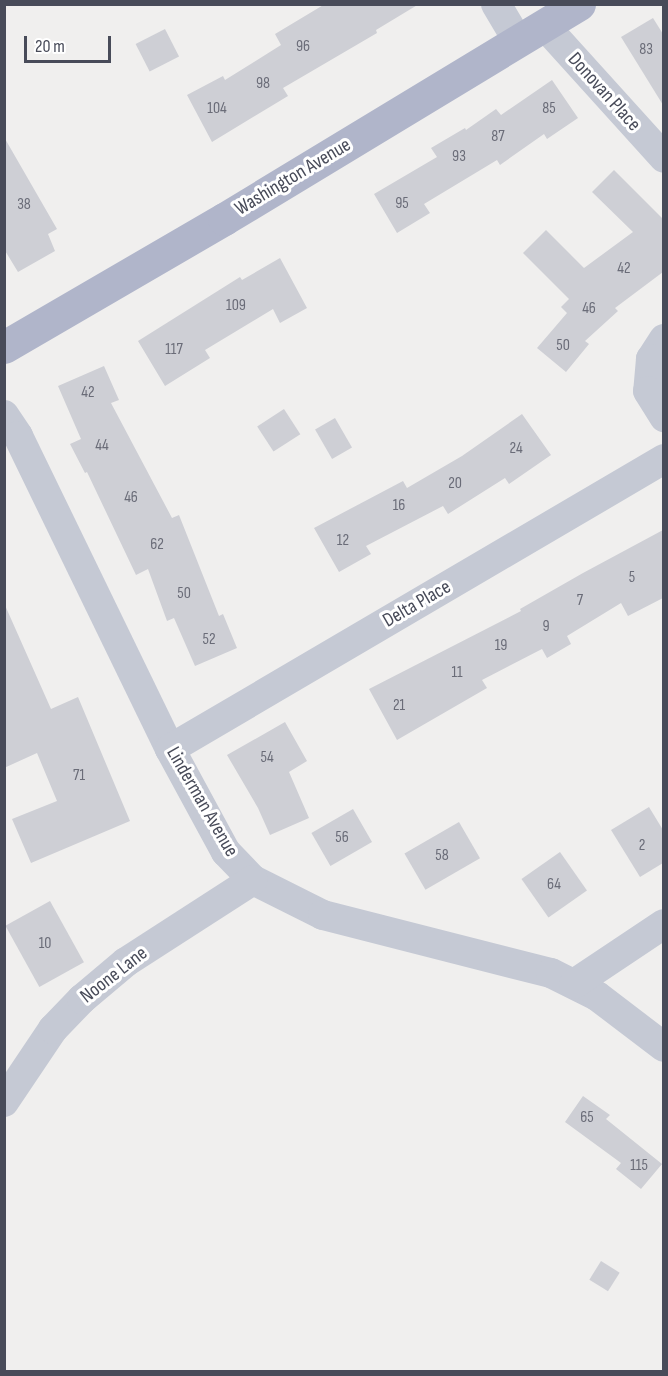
<!DOCTYPE html>
<html>
<head>
<meta charset="utf-8">
<style>
	body { margin:0 }
	#map { position:relative; width:668px; height:1376px; overflow:hidden; background:#f0efee; font-family:"Sofia Sans Condensed",sans-serif }
	div>[style] { position:absolute }
	.building>* { inset:0; background:#cecfd5; transform-origin:0 0 }
	.minor>* { height:30px; margin:-15px; padding:0 15px; transform-origin:15px; border-radius:15px; background:#c5c9d4 }
	.major>* { height:33px; margin:-16.5px; padding:0 16.5px; transform-origin:16.5px; border-radius:16.5px; background:#b0b5ca }
	span { translate:-50% -50%; white-space:nowrap; text-align:center; line-height:1.15; -webkit-text-stroke:6px #fff; paint-order:stroke }
	.number-label { font-size:16px; color:#6a6c78 }
	.number-label span { -webkit-text-stroke-width:0 }
	.street-label { font-size:20px; color:#484b59 }
	.frame { position:absolute; inset:0; border:6px solid #484b59; pointer-events:none }
	.scale { position:absolute; left:24px; top:36px; width:87px; height:27px; box-sizing:border-box; border:3px solid #484b59; border-top:0; padding-left:8px; font-size:18px; line-height:21px; white-space:nowrap; color:#484b59; -webkit-text-stroke:4px #fff; paint-order:stroke }
</style>
</head>
<body>
<div id="map">
	<div class="building">
		<div style="clip-path:polygon(325px 4px,419px 4px,376px 30px,377px 33px,283px 88px,288px 96px,212px 142px,187px 95px,223px 76px,225px 80px,281px 45px,275px 34px)"></div>
		<div style="clip-path:polygon(653px 18px,663px 34px,663px 105px,621px 37px)"></div>
		<div style="left:165px;top:29px;width:31px;height:33px;rotate:63deg"></div>
		<div style="clip-path:polygon(552px 80px,578px 118px,547px 139px,544px 134px,500px 165px,497px 160px,424px 204px,430px 213px,397px 233px,374px 194px,437px 157px,431px 148px,465px 128px,466px 130px,496px 109px,501px 115px)"></div>
		<div style="clip-path:polygon(4px 137px,57px 229px,48px 234px,55px 251px,18px 272px,4px 249px)"></div>
		<div style="clip-path:polygon(614px 170px,663px 219px,663px 272px,615px 308px,618px 311px,585px 341px,589px 344px,566px 372px,537px 348px,567px 313px,561px 307px,569px 299px,523px 253px,546px 230px,584px 268px,633px 232px,592px 192px)"></div>
		<div style="clip-path:polygon(280px 258px,307px 308px,280px 323px,273px 309px,205px 350px,210px 358px,165px 386px,138px 341px,240px 277px,242px 280px)"></div>
		<div style="clip-path:polygon(104px 366px,119px 400px,111px 403px,172px 518px,179px 515px,219px 616px,223px 614px,237px 648px,195px 666px,174px 618px,167px 621px,148px 569px,136px 575px,87px 472px,85px 473px,70px 444px,81px 439px,58px 386px)"></div>
		<div style="left:284px;top:409px;width:30px;height:32px;rotate:57deg"></div>
		<div style="clip-path:polygon(522px 414px,551px 455px,509px 484px,505px 478px,448px 514px,443px 506px,366px 546px,371px 554px,339px 572px,314px 528px,403px 481px,407px 488px,462px 456px)"></div>
		<div style="left:335px;top:418px;width:34px;height:23px;rotate:60deg"></div>
		<div style="clip-path:polygon(663px 530px,663px 598px,628px 616px,621px 603px,567px 636px,571px 644px,547px 658px,542px 649px,482px 680px,487px 688px,397px 740px,369px 689px,521px 611px,520px 609px,583px 573px)"></div>
		<div style="clip-path:polygon(4px 603px,51px 709px,78px 697px,130px 821px,31px 863px,12px 819px,57px 801px,37px 753px,4px 768px)"></div>
		<div style="clip-path:polygon(285px 722px,307px 761px,289px 772px,309px 818px,270px 835px,258px 808px,227px 755px)"></div>
		<div style="clip-path:polygon(649px 807px,663px 830px,663px 863px,640px 877px,611px 830px)"></div>
		<div style="left:353px;top:809px;width:38px;height:48px;rotate:60deg"></div>
		<div style="left:459px;top:822px;width:42px;height:63px;rotate:60deg"></div>
		<div style="left:560px;top:852px;width:47px;height:47px;rotate:55deg"></div>
		<div style="left:50px;top:901px;width:70px;height:51px;rotate:61deg"></div>
		<div style="clip-path:polygon(583px 1096px,610px 1115px,606px 1119px,662px 1164px,641px 1189px,616px 1169px,621px 1163px,565px 1122px)"></div>
		<div style="left:601px;top:1261px;width:22px;height:22px;rotate:32deg"></div>
	</div>
	<div class="minor">
		<div style="left:496px;top:4px;width:43px;rotate:59.3deg"></div>
		<div style="left:544px;top:25px;width:179px;rotate:47.9deg"></div>
		<div style="left:664px;top:339px;width:24px;rotate:123deg"></div>
		<div style="left:651px;top:359px;width:32px;rotate:95deg"></div>
		<div style="left:648px;top:391px;width:31px;rotate:58deg"></div>
		<div style="left:4px;top:415px;width:25px;rotate:56deg"></div>
		<div style="left:18px;top:436px;width:348px;rotate:64.1deg"></div>
		<div style="left:170px;top:749px;width:117px;rotate:61.5deg"></div>
		<div style="left:226px;top:852px;width:39px;rotate:46deg"></div>
		<div style="left:253px;top:880px;width:78px;rotate:26.6deg"></div>
		<div style="left:323px;top:915px;width:235px;rotate:14.3deg"></div>
		<div style="left:551px;top:973px;width:51px;rotate:26.6deg"></div>
		<div style="left:597px;top:996px;width:84px;rotate:37.3deg"></div>
		<div style="left:170px;top:749px;width:573px;rotate:-30.41deg"></div>
		<div style="left:574px;top:984px;width:108px;rotate:-33.7deg"></div>
		<div style="left:4px;top:1102px;width:88px;rotate:-56.1deg"></div>
		<div style="left:53px;top:1029px;width:42px;rotate:-46deg"></div>
		<div style="left:82px;top:999px;width:57px;rotate:-40.1deg"></div>
		<div style="left:126px;top:962px;width:151px;rotate:-32.8deg"></div>
	</div>
	<div class="major">
		<div style="left:4px;top:347px;width:255px;rotate:-30.2deg"></div>
		<div style="left:224px;top:219px;width:415px;rotate:-31.2deg"></div>
	</div>
	<div class="number-label">
		<span style="left:303px;top:47px">96</span>
		<span style="left:646px;top:50px">83</span>
		<span style="left:263px;top:84px">98</span>
		<span style="left:217px;top:109px">104</span>
		<span style="left:549px;top:109px">85</span>
		<span style="left:498px;top:137px">87</span>
		<span style="left:459px;top:157px">93</span>
		<span style="left:402px;top:204px">95</span>
		<span style="left:24px;top:205px">38</span>
		<span style="left:624px;top:269px">42</span>
		<span style="left:236px;top:306px">109</span>
		<span style="left:589px;top:309px">46</span>
		<span style="left:563px;top:346px">50</span>
		<span style="left:174px;top:350px">117</span>
		<span style="left:88px;top:393px">42</span>
		<span style="left:102px;top:446px">44</span>
		<span style="left:516px;top:449px">24</span>
		<span style="left:455px;top:484px">20</span>
		<span style="left:131px;top:498px">46</span>
		<span style="left:399px;top:506px">16</span>
		<span style="left:343px;top:541px">12</span>
		<span style="left:157px;top:545px">62</span>
		<span style="left:632px;top:578px">5</span>
		<span style="left:184px;top:594px">50</span>
		<span style="left:580px;top:601px">7</span>
		<span style="left:546px;top:627px">9</span>
		<span style="left:209px;top:640px">52</span>
		<span style="left:501px;top:646px">19</span>
		<span style="left:457px;top:673px">11</span>
		<span style="left:399px;top:706px">21</span>
		<span style="left:267px;top:758px">54</span>
		<span style="left:79px;top:776px">71</span>
		<span style="left:342px;top:838px">56</span>
		<span style="left:642px;top:846px">2</span>
		<span style="left:442px;top:856px">58</span>
		<span style="left:554px;top:885px">64</span>
		<span style="left:45px;top:944px">10</span>
		<span style="left:587px;top:1118px">65</span>
		<span style="left:639px;top:1166px">115</span>
	</div>
	<div class="street-label">
		<span style="left:604px;top:92px;rotate:48deg">Donovan Place</span>
		<span style="left:293px;top:177px;rotate:-31deg">Washington Avenue</span>
		<span style="left:417px;top:604px;rotate:-30deg">Delta Place</span>
		<span style="left:202px;top:802px;rotate:60deg">Linderman Avenue</span>
		<span style="left:114px;top:975px;rotate:-38deg">Noone Lane</span>
	</div>
	<div class="frame"></div>
	<div class="scale">20 m</div>
</div>
</body>
</html>
